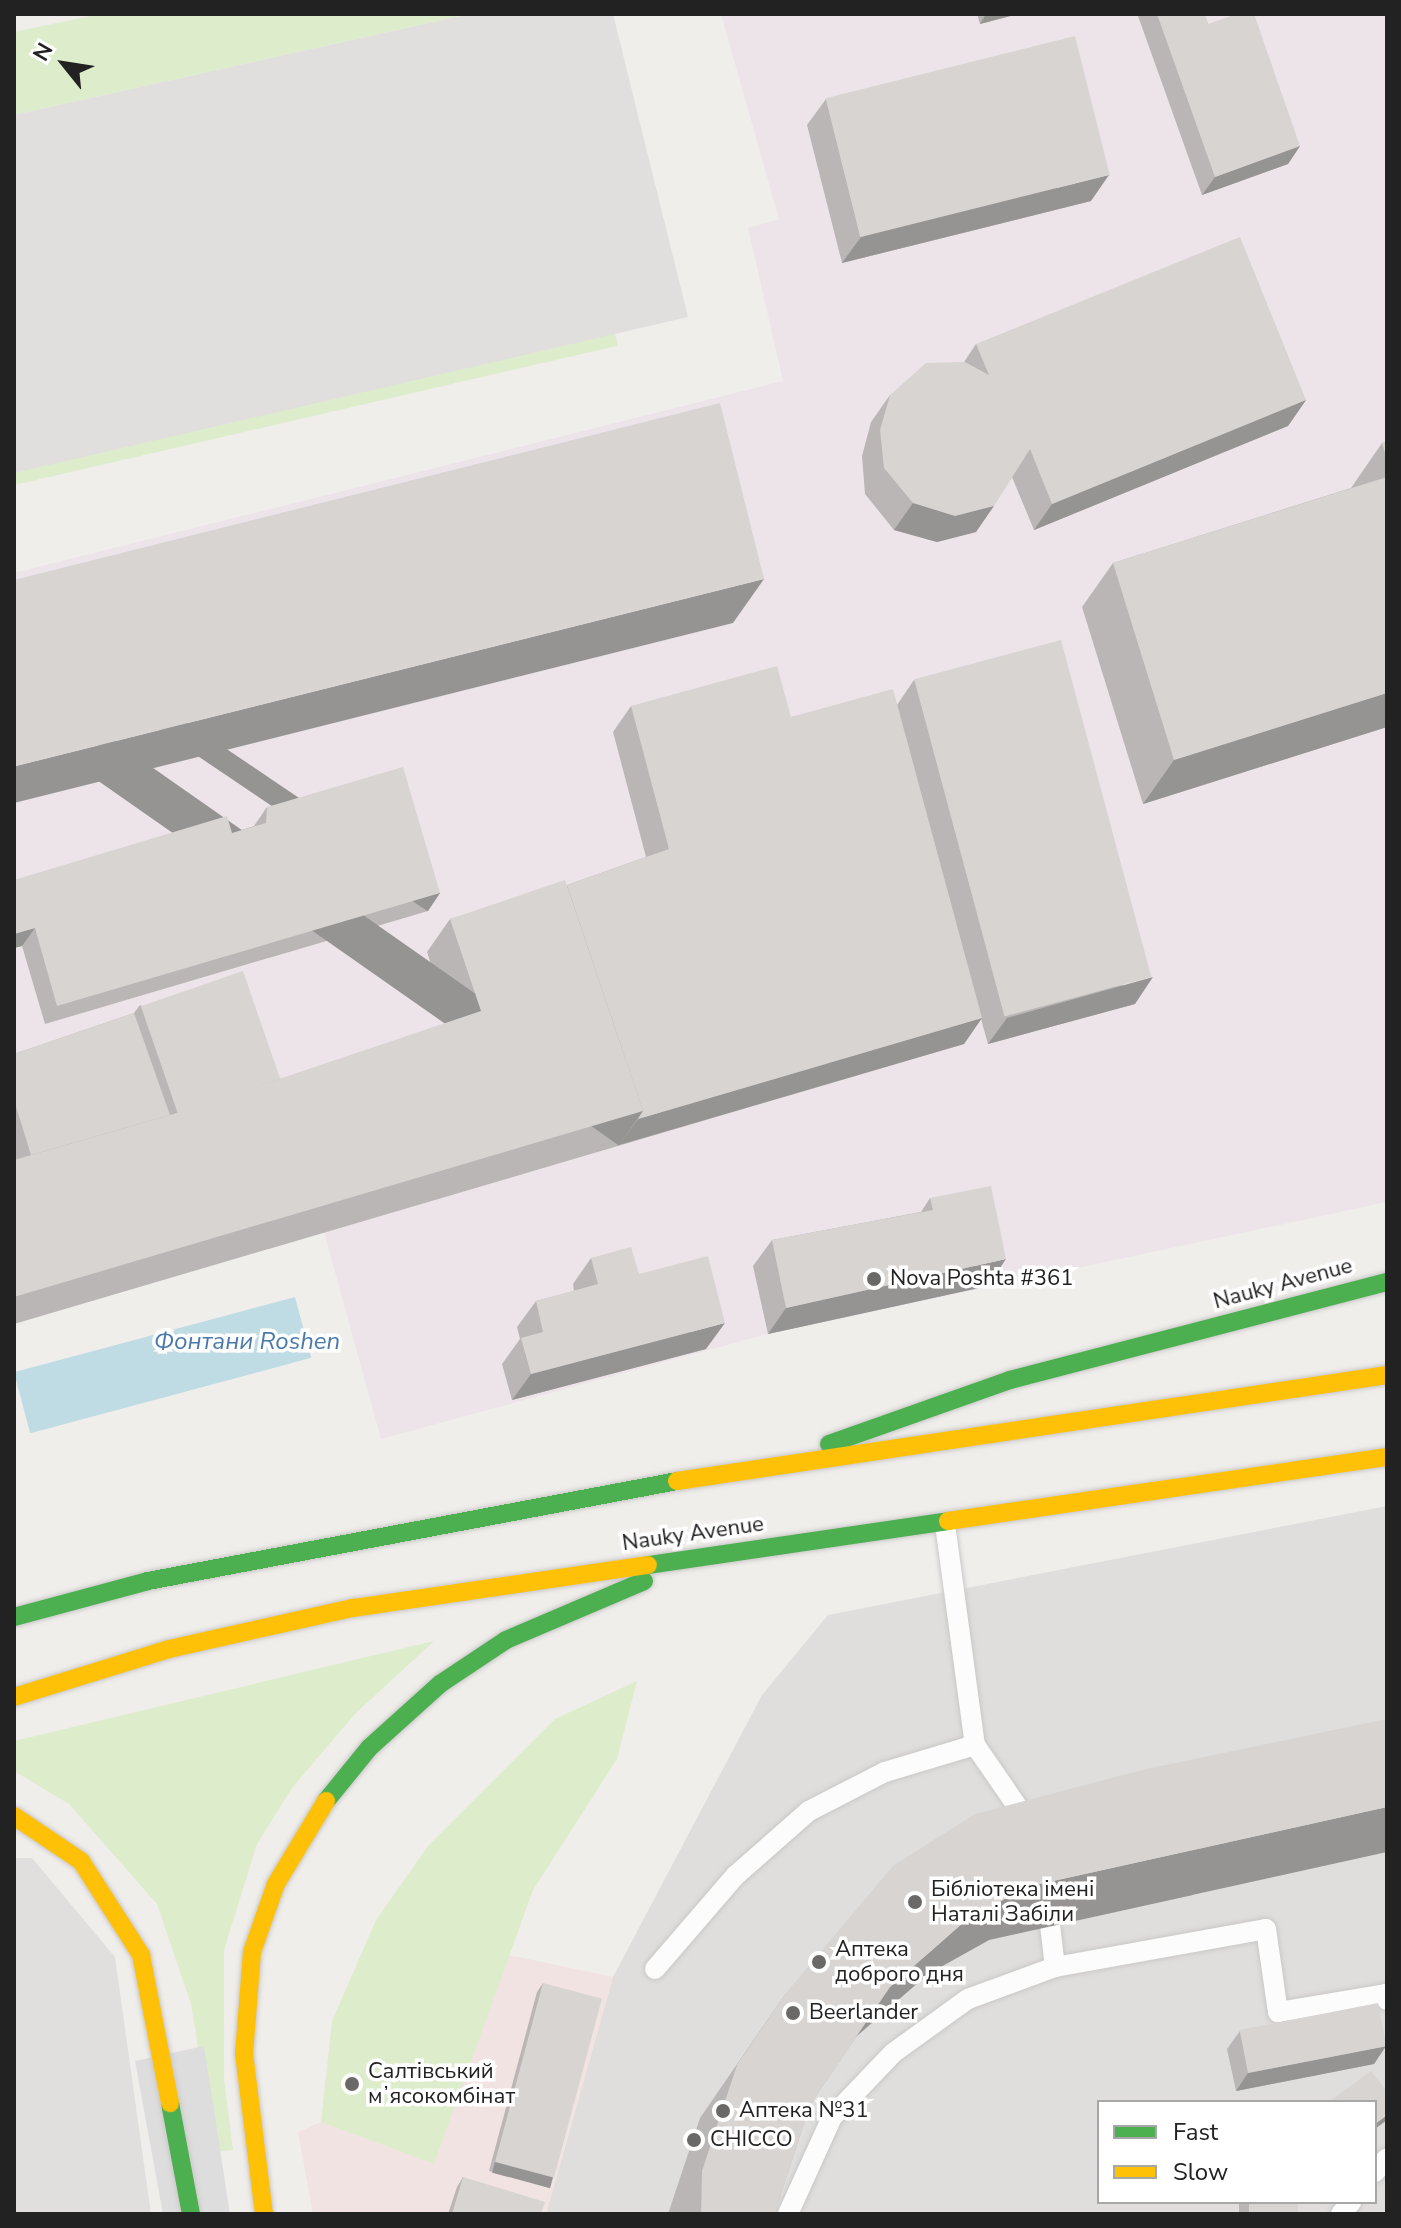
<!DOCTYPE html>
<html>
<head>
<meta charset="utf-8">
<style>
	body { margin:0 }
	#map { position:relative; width:1401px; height:2228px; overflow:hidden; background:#f0eeeb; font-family:"Nunito Sans",sans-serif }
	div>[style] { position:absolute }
	.residential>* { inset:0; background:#dfdedc }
	.commercial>* { inset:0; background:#f1e3e1 }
	.industrial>* { inset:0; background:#ede4e9 }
	.grass>* { inset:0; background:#ddeccb; transform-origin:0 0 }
	.parking>* { inset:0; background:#e0dfde }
	.water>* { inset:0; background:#bfdbe3; transform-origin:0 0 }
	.pier>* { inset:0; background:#dedddd }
	.roads { filter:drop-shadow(0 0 2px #c9c8c7) drop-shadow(0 0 2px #c9c8c7) }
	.lane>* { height:20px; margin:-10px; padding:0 10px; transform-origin:10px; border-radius:10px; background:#fdfcfc }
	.fast>* { height:18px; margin:-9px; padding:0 9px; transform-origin:9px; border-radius:9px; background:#4caf50 }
	.slow>* { height:18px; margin:-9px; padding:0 9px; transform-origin:9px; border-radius:9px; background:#ffc107 }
	.wall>* { inset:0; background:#b9b6b5; transform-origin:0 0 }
	.shaded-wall>* { inset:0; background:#969493; transform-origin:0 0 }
	.building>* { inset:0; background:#d7d4d2; transform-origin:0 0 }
	.dots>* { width:22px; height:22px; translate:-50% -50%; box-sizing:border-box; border:4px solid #fff; border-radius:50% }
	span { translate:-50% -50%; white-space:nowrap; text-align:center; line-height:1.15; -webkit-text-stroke:7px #fff; paint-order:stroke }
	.poi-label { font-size:22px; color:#222 }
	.left { translate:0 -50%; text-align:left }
	.street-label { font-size:22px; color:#222 }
	.water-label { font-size:24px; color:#4a7aab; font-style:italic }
	.frame { position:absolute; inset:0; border:16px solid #222; pointer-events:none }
	.legend { position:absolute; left:1097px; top:2100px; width:280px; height:104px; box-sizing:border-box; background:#fff; border:2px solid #a7a7a7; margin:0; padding:10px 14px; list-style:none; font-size:24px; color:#222 }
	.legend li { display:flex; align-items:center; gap:16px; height:40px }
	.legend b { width:40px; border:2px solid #a7a7a7 }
	.north { position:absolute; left:24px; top:24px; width:80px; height:80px; -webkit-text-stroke:6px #fff; paint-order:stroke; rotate:300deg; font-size:22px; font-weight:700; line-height:32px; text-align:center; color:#222 }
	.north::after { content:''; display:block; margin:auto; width:28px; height:36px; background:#222; clip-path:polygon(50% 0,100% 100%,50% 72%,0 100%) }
</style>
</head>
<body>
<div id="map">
	<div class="residential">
		<div style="clip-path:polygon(evenodd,1387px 1506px,1387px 2214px,546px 2214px,613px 1977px,762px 1695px,828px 1615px,1387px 1506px,1099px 2102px,1375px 2102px,1375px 2202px,1099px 2202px,1099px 2102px)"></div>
	</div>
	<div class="commercial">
		<div style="clip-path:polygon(509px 1955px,613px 1977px,546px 2214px,313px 2214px,298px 2132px,321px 2122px,434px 2164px)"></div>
	</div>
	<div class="industrial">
		<div style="clip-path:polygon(721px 14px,1387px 14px,1387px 1202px,768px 1334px,381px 1439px,324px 1232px,14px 1324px,14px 573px,783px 381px,748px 228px,779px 219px)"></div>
	</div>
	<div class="grass">
		<div style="clip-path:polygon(100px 14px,470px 14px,14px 115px,14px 32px)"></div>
		<div style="left:615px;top:333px;width:13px;height:617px;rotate:77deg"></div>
		<div style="clip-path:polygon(434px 1641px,355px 1714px,292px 1788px,257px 1844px,224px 1950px,224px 2079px,233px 2150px,215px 2152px,191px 2004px,157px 1904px,69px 1804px,14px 1771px,14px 1741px)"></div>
		<div style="clip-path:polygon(637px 1681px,617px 1759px,533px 1890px,434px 2164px,321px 2122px,332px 2021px,376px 1920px,428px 1846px,555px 1719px)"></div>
	</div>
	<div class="parking">
		<div style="clip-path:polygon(470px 14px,613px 14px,688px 317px,14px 473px,14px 115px)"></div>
		<div style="clip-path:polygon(14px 1858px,32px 1858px,115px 1957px,151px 2214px,14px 2214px)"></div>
	</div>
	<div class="water">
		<div style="left:295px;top:1297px;width:63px;height:291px;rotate:75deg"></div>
	</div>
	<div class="pier">
		<div style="clip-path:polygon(204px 2046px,230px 2214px,163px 2214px,135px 2061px)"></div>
	</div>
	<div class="roads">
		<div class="lane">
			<div style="left:945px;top:1524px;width:223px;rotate:82.3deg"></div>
			<div style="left:975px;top:1745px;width:97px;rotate:55.5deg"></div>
			<div style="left:1055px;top:1967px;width:214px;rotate:-10.2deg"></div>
			<div style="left:1266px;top:1929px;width:84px;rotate:81.8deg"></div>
			<div style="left:1278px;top:2012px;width:109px;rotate:-9.5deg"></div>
			<div style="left:1386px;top:1994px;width:6px;rotate:81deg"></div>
			<div style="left:655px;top:1969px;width:123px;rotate:-49.3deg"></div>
			<div style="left:735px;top:1876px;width:98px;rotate:-41.3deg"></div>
			<div style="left:809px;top:1811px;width:85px;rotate:-27.2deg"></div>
			<div style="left:885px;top:1772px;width:94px;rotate:-16.7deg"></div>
			<div style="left:1375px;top:2172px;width:18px;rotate:-49deg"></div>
			<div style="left:788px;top:2214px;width:107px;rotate:-65.6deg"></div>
			<div style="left:832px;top:2117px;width:88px;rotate:-46.4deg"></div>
			<div style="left:893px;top:2053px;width:92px;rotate:-35.8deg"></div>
			<div style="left:968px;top:1999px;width:93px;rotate:-20.2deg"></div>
			<div style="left:1055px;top:1967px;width:42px;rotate:-96.8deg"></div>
			<div style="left:1341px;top:2214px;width:16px;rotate:-50deg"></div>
		</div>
		<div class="fast">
			<div style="left:829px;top:1444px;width:192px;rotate:-19.5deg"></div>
			<div style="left:1010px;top:1380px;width:390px;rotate:-14.6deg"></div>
			<div style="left:648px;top:1565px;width:303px;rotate:-8.3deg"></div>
			<div style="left:14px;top:1617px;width:139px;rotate:-15deg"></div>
			<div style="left:148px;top:1581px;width:538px;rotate:-10.7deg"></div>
			<div style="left:326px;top:1801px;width:68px;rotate:-50.9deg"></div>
			<div style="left:369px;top:1748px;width:96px;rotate:-42deg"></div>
			<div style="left:440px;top:1684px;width:79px;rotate:-33.7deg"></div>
			<div style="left:506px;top:1640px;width:150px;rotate:-23.1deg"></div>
			<div style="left:170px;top:2103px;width:113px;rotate:79.3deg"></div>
		</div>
		<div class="slow">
			<div style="left:677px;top:1481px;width:718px;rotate:-8.49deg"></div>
			<div style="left:948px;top:1521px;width:444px;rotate:-8.3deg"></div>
			<div style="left:14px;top:1697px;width:162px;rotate:-17.2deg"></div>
			<div style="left:169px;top:1649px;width:189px;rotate:-12.6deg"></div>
			<div style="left:353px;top:1608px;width:298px;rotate:-8.3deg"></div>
			<div style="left:14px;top:1816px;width:81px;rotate:33.9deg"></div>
			<div style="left:81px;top:1861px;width:112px;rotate:57.4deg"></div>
			<div style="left:141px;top:1955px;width:151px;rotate:78.9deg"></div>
			<div style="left:264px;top:2214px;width:161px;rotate:-97.1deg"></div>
			<div style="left:244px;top:2054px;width:102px;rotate:-85.5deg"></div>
			<div style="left:252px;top:1952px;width:72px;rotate:-70.6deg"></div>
			<div style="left:276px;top:1884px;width:97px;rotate:-58.9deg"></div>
		</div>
	</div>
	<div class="wall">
		<div style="clip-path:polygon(977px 14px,1018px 14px,980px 24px)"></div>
		<div style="clip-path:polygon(1139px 14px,1204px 14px,1208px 24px,1300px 146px,1288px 164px,1202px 195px,1138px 16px)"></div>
		<div style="clip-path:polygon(826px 99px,1091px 201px,842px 263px,807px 125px)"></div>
		<div style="clip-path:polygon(976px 344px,1306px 400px,1288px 426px,1034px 530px,1012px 477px,976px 532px,937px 542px,894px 530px,865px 494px,862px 456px,871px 422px,890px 395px,964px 362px)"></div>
		<div style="clip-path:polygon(1387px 441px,1387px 727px,1143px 804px,1082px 607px,1113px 563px,1351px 488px,1382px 443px)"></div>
		<div style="clip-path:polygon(914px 680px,1135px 1004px,988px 1044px,981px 1019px,964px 1044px,14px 1324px,14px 1054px,134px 1013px,140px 1005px,281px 1079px,450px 1022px,427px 952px,450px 919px,567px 885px,646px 857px,613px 732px,631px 706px,791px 717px,897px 705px)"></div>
		<div style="clip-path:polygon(267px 807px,440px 893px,428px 911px,45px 1024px,22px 946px,14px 948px,14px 880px,232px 833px,254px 826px)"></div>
		<div style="clip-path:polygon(930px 1198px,988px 1286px,768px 1334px,753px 1266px,772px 1240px,921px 1212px)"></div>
		<div style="clip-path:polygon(591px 1258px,639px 1274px,706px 1349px,512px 1400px,502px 1364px,520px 1339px,517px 1327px,536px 1301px,574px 1291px,573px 1284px)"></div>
		<div style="clip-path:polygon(989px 1940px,928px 1974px,856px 2037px,810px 2105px,776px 2209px,777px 2214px,668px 2214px,700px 2118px,786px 1993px)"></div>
		<div style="clip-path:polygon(543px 1983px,553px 2177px,547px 2186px,489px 2171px,537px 1992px)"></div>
		<div style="clip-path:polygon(1240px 2031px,1386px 2046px,1374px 2064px,1236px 2091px,1227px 2049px)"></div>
		<div style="clip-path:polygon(463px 2177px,541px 2214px,448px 2214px,457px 2187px)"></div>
		<div style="left:1239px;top:2202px;width:59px;height:13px"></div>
	</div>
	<div class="shaded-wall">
		<div style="clip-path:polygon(986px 14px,1018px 14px,980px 24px)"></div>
		<div style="clip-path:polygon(1300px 146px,1288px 164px,1202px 195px,1215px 177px)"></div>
		<div style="clip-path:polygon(1109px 175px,1091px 201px,842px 263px,861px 237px)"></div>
		<div style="clip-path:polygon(1306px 400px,1288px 426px,1034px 530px,1052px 504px)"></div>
		<div style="clip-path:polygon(913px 503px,994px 506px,976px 532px,937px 542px,894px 530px)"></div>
		<div style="clip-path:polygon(764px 579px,733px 623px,14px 803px,14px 769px,16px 766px)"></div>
		<div style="clip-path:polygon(1387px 693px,1387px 727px,1143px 804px,1174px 760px)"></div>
		<div style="left:440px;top:893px;width:22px;height:399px;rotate:124deg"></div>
		<div style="clip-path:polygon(35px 928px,22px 946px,14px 948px,14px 934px)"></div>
		<div style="clip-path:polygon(1153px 977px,1135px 1004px,988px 1044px,1007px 1018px)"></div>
		<div style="clip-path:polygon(982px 1018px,964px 1044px,619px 1145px,638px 1119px)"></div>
		<div style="left:643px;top:1111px;width:42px;height:656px;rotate:125deg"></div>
		<div style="clip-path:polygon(1006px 1259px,988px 1286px,768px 1334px,786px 1308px)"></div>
		<div style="clip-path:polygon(725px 1323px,706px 1349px,512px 1400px,531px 1374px)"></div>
		<div style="clip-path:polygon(1387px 1807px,1387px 1852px,989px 1940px,928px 1974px,852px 2040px,890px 1987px,965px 1921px,1026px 1887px)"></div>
		<div style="clip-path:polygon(1386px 2046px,1374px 2064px,1236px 2091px,1248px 2073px)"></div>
		<div style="clip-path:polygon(1387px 2115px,1387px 2120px,1375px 2129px,1375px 2124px)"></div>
		<div style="left:495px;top:2162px;width:60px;height:11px;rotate:15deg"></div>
	</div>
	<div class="building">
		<div style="clip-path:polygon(1157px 14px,1204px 14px,1208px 24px,1237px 14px,1254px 14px,1300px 146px,1215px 177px)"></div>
		<div style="left:1075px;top:36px;width:143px;height:257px;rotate:76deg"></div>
		<div style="clip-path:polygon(1240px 237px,1306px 400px,1052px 504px,1030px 449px,994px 506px,955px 516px,913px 503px,884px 468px,880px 430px,890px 395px,926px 363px,965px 362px,989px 375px,976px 344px)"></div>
		<div style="clip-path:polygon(720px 403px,764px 579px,16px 766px,14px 760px,14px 580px)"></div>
		<div style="clip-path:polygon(1387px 441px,1387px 460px,1382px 443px)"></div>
		<div style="clip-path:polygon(1387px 477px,1387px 693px,1174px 760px,1113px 563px)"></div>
		<div style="left:1061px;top:640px;width:349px;height:152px;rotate:75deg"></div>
		<div style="clip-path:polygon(777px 666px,791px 717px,893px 689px,982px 1018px,638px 1119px,643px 1111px,567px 885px,669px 849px,631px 706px)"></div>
		<div style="clip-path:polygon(403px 767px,440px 893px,57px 1006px,35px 928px,14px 934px,14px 880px,227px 816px,232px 833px,266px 823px,267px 807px)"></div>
		<div style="clip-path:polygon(565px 880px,643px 1111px,14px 1297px,14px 1160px,184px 1111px,481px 1011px,450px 919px)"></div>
		<div style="left:243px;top:971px;width:114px;height:108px;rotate:71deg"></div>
		<div style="clip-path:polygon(134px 1013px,170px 1115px,31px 1155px,14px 1100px,14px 1054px)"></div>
		<div style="clip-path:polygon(991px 1186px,1006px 1259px,786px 1308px,772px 1240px,933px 1210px,930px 1198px)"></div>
		<div style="clip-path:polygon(631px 1247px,639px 1274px,708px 1256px,725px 1323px,531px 1374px,521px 1338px,543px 1332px,536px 1301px,598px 1284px,591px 1258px)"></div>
		<div style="clip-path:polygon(1387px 1719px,1387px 1807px,1026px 1887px,965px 1921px,890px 1987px,810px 2105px,776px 2209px,777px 2214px,701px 2214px,702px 2171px,737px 2065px,786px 1993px,893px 1866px,975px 1814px,1142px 1770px)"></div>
		<div style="left:543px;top:1983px;width:61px;height:185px;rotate:15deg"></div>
		<div style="left:1378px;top:2003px;width:44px;height:141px;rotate:79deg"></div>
		<div style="clip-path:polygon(1371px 2071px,1387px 2092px,1387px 2115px,1375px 2124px,1375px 2102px,1329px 2102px)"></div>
		<div style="clip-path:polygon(463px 2177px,545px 2202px,541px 2214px,452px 2214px)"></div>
		<div style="left:1249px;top:2202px;width:49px;height:12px"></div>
	</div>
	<div class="dots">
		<div style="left:874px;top:1279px;background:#6a6968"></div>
		<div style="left:915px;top:1902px;background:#6a6968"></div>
		<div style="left:819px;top:1962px;background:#6a6968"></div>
		<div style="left:793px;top:2013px;background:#6a6968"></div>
		<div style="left:352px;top:2084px;background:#6a6968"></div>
		<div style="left:723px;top:2111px;background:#6a6968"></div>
		<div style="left:694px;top:2140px;background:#6a6968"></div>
	</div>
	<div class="poi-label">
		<span class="left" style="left:890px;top:1279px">Nova Poshta #361</span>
		<span class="left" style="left:931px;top:1902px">Бібліотека імені<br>Наталі Забіли</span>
		<span class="left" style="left:835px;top:1962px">Аптека<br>доброго дня</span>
		<span class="left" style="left:809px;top:2013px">Beerlander</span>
		<span class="left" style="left:368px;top:2084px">Салтівський<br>мʼясокомбінат</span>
		<span class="left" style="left:739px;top:2111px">Аптека №31</span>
		<span class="left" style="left:710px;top:2140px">CHICCO</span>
	</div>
	<div class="street-label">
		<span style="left:1283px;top:1284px;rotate:-15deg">Nauky Avenue</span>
		<span style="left:693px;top:1534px;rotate:-8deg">Nauky Avenue</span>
	</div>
	<div class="water-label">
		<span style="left:247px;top:1342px">Фонтани Roshen</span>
	</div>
	<div class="frame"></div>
	<ul class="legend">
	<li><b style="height:10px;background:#4caf50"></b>Fast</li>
	<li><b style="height:10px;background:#ffc107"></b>Slow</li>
	</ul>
	<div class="north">N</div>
</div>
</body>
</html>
